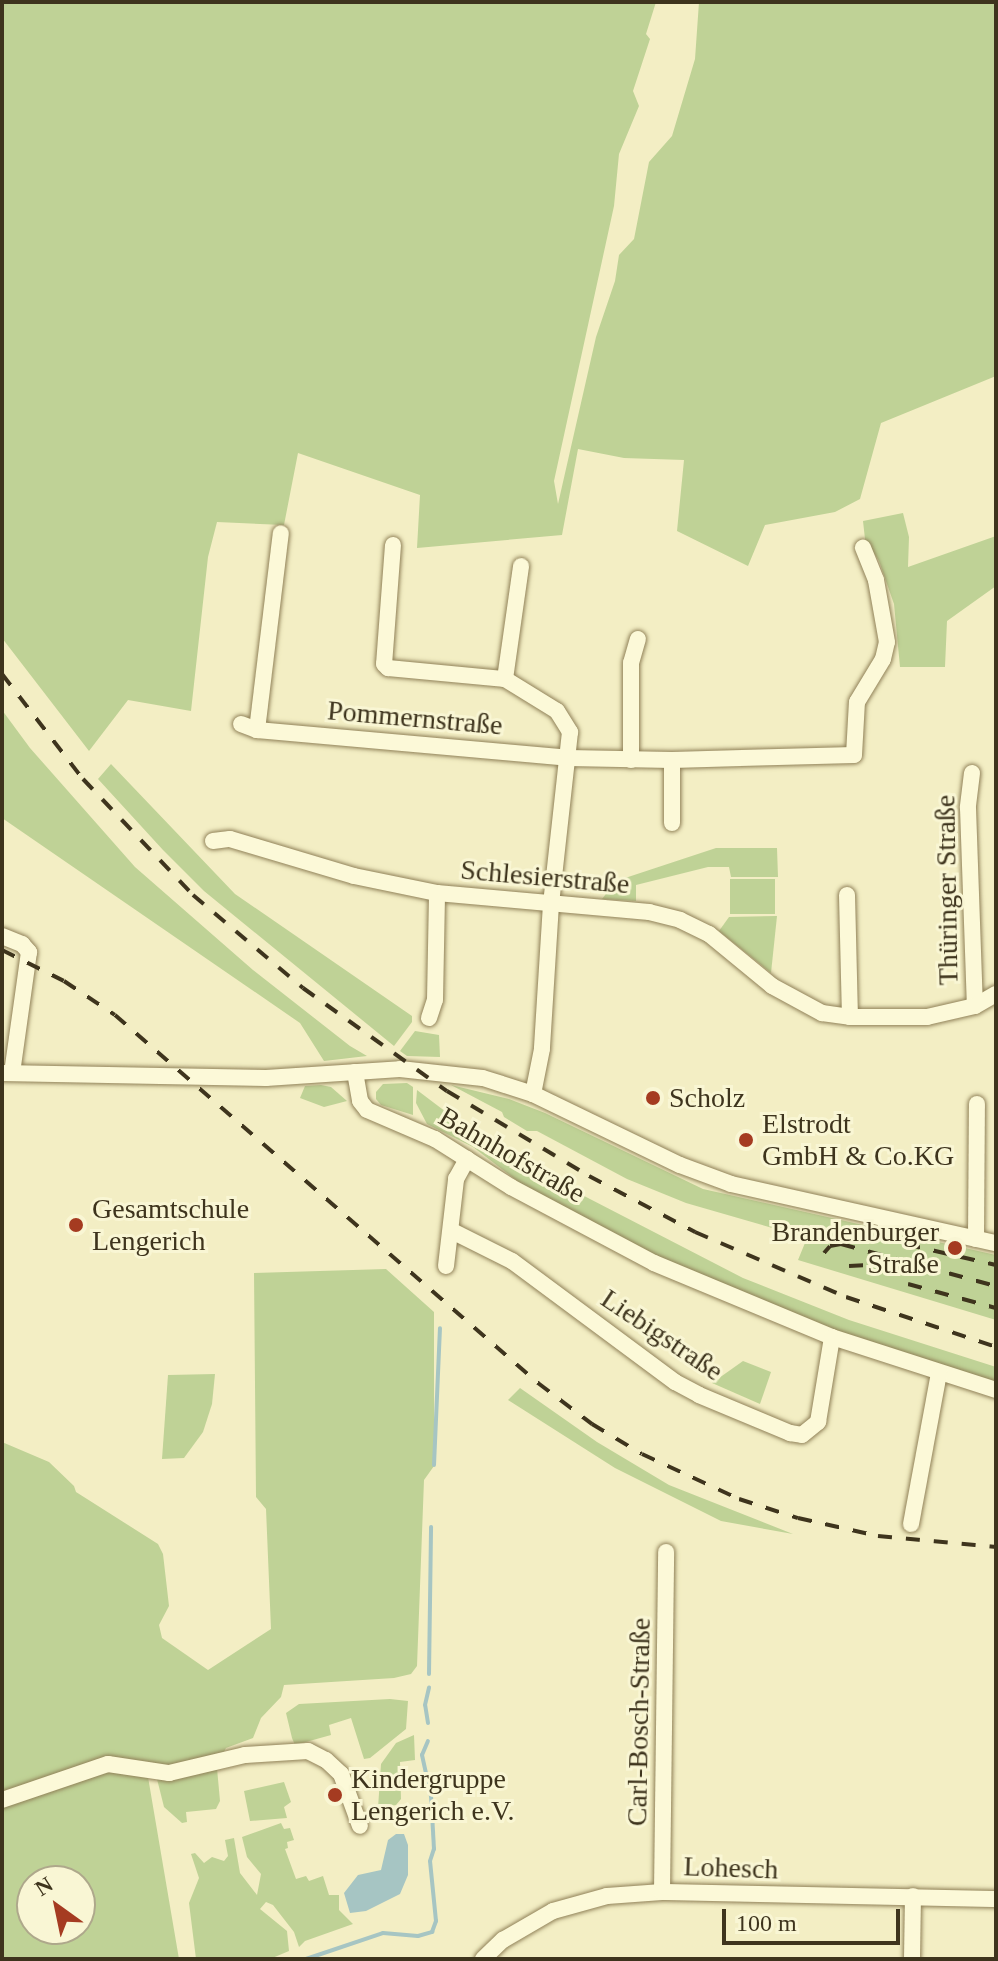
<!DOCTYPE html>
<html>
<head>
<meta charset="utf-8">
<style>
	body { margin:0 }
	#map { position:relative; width:998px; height:1961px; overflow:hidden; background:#f3eec4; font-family:"Times New Roman",serif }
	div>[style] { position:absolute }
	.green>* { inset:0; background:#bfd296; transform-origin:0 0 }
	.water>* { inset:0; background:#a6c5c3 }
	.stream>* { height:4px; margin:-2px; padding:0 2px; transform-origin:2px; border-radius:2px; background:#a6c5c3 }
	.roads { filter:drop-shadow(0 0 2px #908158) drop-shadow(0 0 2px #908158) }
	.minor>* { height:16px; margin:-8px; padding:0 8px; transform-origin:8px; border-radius:8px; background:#fcf9d8 }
	.rail>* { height:4px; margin-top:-2px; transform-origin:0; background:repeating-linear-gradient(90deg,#3e341d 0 14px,transparent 0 28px) }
	.dots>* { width:22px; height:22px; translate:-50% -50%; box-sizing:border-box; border:4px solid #f9f6d4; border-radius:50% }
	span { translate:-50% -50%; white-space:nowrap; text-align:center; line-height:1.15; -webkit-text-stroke:6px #f9f6d4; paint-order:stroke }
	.street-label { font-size:28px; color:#3e341d }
	.poi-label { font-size:28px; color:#3e341d }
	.left { translate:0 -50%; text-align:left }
	.right { translate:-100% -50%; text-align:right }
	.frame { position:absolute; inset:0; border:4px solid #3e341d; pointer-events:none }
	.north { position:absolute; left:16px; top:1865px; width:80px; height:80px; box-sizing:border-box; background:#f9f6d4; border:2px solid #aea88b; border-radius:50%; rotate:327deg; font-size:22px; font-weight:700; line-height:32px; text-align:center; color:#3e341d }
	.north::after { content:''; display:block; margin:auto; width:28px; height:36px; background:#a53b21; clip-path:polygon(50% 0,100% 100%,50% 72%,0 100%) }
	.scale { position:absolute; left:722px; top:1909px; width:178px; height:36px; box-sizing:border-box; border:4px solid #3e341d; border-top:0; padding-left:10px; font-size:24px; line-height:28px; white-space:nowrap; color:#3e341d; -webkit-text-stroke:6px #f9f6d4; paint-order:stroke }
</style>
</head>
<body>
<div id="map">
	<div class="green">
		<div style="clip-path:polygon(2px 2px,656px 2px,646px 34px,650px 39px,633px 91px,639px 106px,619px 154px,614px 206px,554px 481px,558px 504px,596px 337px,615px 281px,619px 255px,634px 239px,649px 162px,672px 136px,695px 59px,699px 2px,996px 2px,996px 376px,881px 423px,860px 499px,835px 512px,765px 525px,748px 566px,677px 531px,684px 460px,624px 458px,578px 449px,562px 535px,417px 548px,420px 495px,298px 453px,284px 525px,217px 522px,208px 557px,191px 711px,128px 700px,89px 751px,2px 638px)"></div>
		<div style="clip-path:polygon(903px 513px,909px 537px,908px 567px,996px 536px,996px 586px,947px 621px,945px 667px,900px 667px,894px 604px,879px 561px,865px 539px,863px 521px)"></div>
		<div style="clip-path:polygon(2px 710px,30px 748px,135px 867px,253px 970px,350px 1046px,367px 1056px,324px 1061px,300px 1023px,2px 818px)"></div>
		<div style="clip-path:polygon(111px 764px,235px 894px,412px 1016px,412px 1022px,394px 1046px,204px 891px,163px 850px,98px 779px)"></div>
		<div style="clip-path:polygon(716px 848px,777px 848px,778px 877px,731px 877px,729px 867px,708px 867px,636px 885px,636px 901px,602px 899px,616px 881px)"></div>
		<div style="left:775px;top:879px;width:35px;height:45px;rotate:90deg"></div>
		<div style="clip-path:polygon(777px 916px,771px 973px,719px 931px,729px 917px)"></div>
		<div style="clip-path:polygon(415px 1031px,439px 1035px,440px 1057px,407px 1056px,400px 1051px)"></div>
		<div style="clip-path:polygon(407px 1083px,413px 1087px,413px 1115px,381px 1105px,376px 1099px,376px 1092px,383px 1084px)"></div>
		<div style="clip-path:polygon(321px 1085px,331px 1087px,347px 1101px,324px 1107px,300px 1098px,305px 1086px)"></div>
		<div style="clip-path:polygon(451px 1085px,509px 1099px,545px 1113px,703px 1189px,996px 1255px,996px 1320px,798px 1260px,807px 1238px,686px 1203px,627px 1179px,537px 1131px,527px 1131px,504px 1117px,502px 1112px)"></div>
		<div style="clip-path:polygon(417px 1090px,454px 1118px,559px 1183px,743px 1278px,849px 1320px,996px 1367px,996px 1384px,833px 1332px,714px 1285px,533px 1193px,473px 1147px,427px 1124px,416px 1103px)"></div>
		<div style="clip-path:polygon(386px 1269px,434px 1312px,434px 1466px,424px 1480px,417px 1666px,411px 1674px,394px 1678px,284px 1685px,281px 1697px,261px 1718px,253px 1738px,226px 1748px,221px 1758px,182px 1768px,144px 1765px,2px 1794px,2px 1442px,49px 1462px,74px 1486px,76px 1492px,158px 1544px,163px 1554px,169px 1606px,159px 1625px,162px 1638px,208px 1670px,271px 1629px,266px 1509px,256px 1497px,254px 1273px)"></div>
		<div style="clip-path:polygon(743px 1361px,771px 1372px,760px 1404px,712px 1383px)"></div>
		<div style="clip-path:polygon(215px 1374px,212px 1404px,203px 1432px,184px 1458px,162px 1459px,168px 1375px)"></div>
		<div style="clip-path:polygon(520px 1388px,597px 1442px,669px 1485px,793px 1534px,721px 1521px,615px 1468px,508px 1400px)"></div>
		<div style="clip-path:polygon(390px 1699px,408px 1701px,406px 1729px,370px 1758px,364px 1759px,351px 1718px,329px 1725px,331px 1735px,295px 1745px,292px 1738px,286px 1713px,299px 1704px)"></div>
		<div style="clip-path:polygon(414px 1735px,415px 1760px,400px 1762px,401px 1799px,396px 1805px,378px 1808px,381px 1764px,396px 1743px)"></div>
		<div style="clip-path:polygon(evenodd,113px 1768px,148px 1777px,179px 1959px,2px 1959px,2px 1807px,113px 1768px,32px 1881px,80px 1881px,80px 1929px,32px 1929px,32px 1881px)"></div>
		<div style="clip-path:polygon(217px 1768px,220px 1801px,216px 1809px,186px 1812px,187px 1822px,182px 1823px,164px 1807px,156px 1775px)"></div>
		<div style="clip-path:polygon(284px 1782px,291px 1802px,284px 1807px,287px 1818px,250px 1821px,244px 1791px)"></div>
		<div style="clip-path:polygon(281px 1823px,284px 1829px,290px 1828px,294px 1840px,287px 1842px,288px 1848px,285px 1849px,296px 1879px,306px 1876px,309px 1881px,323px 1876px,329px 1895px,339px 1895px,339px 1910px,353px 1924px,305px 1941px,299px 1947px,294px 1932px,273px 1905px,266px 1902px,260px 1909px,287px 1931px,289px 1951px,270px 1959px,196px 1959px,189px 1903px,199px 1878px,191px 1854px,195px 1853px,204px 1863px,212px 1857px,224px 1861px,228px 1856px,225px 1840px,234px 1838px,240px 1873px,257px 1895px,261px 1874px,247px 1857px,242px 1837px)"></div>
	</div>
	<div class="water">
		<div style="clip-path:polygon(396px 1834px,404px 1834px,408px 1845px,408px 1875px,400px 1894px,366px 1911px,350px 1913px,344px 1893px,358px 1875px,381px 1870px,388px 1840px)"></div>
	</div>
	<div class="stream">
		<div style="left:434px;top:1465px;width:137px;rotate:-87.5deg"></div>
		<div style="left:429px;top:1674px;width:147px;rotate:-89.2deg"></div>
		<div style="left:428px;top:1723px;width:18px;rotate:-99deg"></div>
		<div style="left:425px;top:1705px;width:18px;rotate:-77deg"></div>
		<div style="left:306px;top:1959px;width:81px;rotate:-18.7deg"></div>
		<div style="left:383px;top:1933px;width:35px;rotate:5deg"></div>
		<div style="left:418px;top:1936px;width:15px;rotate:-16deg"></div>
		<div style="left:432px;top:1932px;width:12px;rotate:-70deg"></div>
		<div style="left:436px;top:1921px;width:60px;rotate:-95.7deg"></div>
		<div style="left:430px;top:1861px;width:13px;rotate:-72deg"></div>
		<div style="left:434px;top:1849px;width:53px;rotate:-93.2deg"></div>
		<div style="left:431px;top:1796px;width:42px;rotate:-102.4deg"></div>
		<div style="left:422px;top:1755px;width:15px;rotate:-67deg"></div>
	</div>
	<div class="roads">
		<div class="minor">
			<div style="left:393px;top:545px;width:119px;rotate:94.3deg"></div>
			<div style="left:384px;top:664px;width:6px;rotate:45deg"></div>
			<div style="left:388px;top:668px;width:118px;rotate:5.4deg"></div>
			<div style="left:505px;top:679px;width:61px;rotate:31.6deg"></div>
			<div style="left:557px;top:711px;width:25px;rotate:58deg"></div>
			<div style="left:570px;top:732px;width:173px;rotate:96.3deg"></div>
			<div style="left:551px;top:904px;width:145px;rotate:93.6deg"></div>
			<div style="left:542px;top:1049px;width:46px;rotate:101.3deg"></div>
			<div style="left:505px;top:679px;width:114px;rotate:-81.9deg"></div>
			<div style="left:241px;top:724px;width:17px;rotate:21deg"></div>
			<div style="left:257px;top:730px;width:312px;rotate:5.1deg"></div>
			<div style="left:568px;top:758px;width:104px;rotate:1.1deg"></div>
			<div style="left:672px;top:760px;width:182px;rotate:-1.6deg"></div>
			<div style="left:854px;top:755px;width:53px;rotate:-86.8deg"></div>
			<div style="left:857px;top:702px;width:50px;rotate:-58.8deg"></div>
			<div style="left:883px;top:659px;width:17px;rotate:-77deg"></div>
			<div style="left:887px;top:642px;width:63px;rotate:-100.1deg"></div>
			<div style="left:876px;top:580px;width:35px;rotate:-112deg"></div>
			<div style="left:257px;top:730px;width:198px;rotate:-83.1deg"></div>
			<div style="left:631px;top:760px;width:97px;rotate:-90deg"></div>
			<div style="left:631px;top:663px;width:25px;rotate:-74deg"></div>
			<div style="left:672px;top:760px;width:63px;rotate:90deg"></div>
			<div style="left:972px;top:773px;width:35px;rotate:97deg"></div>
			<div style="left:968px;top:808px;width:198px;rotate:88deg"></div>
			<div style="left:213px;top:841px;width:17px;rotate:-7deg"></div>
			<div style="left:230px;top:839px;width:129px;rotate:16.6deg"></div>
			<div style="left:354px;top:876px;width:85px;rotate:11.6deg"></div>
			<div style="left:437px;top:893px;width:213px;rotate:5.1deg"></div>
			<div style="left:649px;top:912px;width:32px;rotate:14deg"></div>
			<div style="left:680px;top:920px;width:32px;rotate:26deg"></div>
			<div style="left:709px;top:934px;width:82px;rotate:39.5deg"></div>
			<div style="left:772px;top:986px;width:57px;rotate:28.4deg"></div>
			<div style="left:822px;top:1013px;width:28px;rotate:8deg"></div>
			<div style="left:850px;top:1017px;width:77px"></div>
			<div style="left:927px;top:1017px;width:49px;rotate:-12.9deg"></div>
			<div style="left:975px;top:1006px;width:24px;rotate:-30deg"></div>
			<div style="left:847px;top:895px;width:122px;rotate:88.6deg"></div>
			<div style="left:2px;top:936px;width:22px;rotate:22deg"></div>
			<div style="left:22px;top:944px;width:11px;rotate:49deg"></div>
			<div style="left:29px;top:952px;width:122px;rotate:98deg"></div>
			<div style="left:429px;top:1018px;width:19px;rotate:-72deg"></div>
			<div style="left:435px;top:1000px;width:107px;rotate:-88.9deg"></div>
			<div style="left:355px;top:1072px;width:29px;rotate:80deg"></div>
			<div style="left:360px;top:1101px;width:11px;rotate:52deg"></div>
			<div style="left:367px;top:1110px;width:74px;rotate:23.1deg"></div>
			<div style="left:435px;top:1139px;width:90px;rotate:32.3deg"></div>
			<div style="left:511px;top:1187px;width:162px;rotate:28deg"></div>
			<div style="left:654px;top:1263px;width:193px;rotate:22.6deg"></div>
			<div style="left:832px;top:1337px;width:172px;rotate:17.9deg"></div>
			<div style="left:2px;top:1073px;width:264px;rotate:1.1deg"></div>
			<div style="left:266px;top:1078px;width:134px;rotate:-3.8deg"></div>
			<div style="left:400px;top:1069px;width:83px;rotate:6.2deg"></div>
			<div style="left:483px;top:1078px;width:52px;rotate:17.7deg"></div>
			<div style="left:533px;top:1094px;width:163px;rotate:25.8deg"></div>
			<div style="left:680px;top:1165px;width:54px;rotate:20.4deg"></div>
			<div style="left:731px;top:1184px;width:271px;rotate:12.6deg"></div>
			<div style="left:452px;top:1231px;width:67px;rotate:26.6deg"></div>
			<div style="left:512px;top:1261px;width:203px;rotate:36.6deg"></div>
			<div style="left:675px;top:1382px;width:27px;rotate:28deg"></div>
			<div style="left:699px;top:1395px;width:99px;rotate:22.7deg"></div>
			<div style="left:790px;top:1433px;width:12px;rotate:9deg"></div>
			<div style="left:802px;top:1435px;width:21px;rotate:-39deg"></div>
			<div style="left:818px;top:1422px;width:86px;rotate:-80.6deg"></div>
			<div style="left:976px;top:1239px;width:135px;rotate:-89.6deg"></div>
			<div style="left:446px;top:1266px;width:88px;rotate:-83.4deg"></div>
			<div style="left:456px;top:1179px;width:23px;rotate:-61deg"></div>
			<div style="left:911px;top:1524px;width:154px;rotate:-79.5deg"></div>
			<div style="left:2px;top:1800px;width:112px;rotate:-18.8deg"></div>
			<div style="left:108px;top:1764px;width:62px;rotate:8.4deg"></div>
			<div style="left:169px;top:1773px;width:78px;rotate:-13.3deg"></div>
			<div style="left:245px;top:1755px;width:63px;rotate:-3.6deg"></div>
			<div style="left:308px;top:1751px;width:20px;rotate:27deg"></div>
			<div style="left:326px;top:1760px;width:21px;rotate:43deg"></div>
			<div style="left:341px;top:1774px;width:55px;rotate:69.9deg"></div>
			<div style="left:662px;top:1892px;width:340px;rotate:-89.3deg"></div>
			<div style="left:483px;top:1959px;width:28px;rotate:-44deg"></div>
			<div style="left:503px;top:1940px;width:58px;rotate:-30.1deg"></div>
			<div style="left:553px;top:1911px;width:56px;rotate:-15.5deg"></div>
			<div style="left:607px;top:1896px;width:55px;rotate:-4.2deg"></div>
			<div style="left:662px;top:1892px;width:334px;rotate:1.2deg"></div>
			<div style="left:912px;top:1959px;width:63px;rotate:-89.1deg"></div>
		</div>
	</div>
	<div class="rail">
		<div style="left:2px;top:674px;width:133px;rotate:52.4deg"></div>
		<div style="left:83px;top:779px;width:160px;rotate:46.5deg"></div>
		<div style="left:193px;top:895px;width:144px;rotate:40.2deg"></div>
		<div style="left:303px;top:988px;width:177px;rotate:35.6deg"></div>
		<div style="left:447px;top:1091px;width:165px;rotate:30.9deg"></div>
		<div style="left:589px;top:1176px;width:120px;rotate:27.8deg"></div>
		<div style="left:695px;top:1232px;width:164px;rotate:23.3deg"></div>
		<div style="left:846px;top:1297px;width:158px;rotate:18.4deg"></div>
		<div style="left:2px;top:950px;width:69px;rotate:26.6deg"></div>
		<div style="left:64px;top:981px;width:61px;rotate:33.7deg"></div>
		<div style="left:115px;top:1015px;width:561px;rotate:41.02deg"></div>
		<div style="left:538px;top:1383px;width:68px;rotate:37.2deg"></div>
		<div style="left:592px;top:1424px;width:58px;rotate:31deg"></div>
		<div style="left:642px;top:1454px;width:107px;rotate:24.9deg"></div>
		<div style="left:739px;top:1499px;width:62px;rotate:17.9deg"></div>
		<div style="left:798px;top:1518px;width:82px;rotate:12.7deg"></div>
		<div style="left:878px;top:1536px;width:119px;rotate:5.3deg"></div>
		<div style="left:879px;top:1238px;width:120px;rotate:13deg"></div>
		<div style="left:824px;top:1253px;width:9px;rotate:-49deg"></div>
		<div style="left:830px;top:1246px;width:11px;rotate:-10deg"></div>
		<div style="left:841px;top:1244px;width:161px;rotate:15.2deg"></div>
		<div style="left:849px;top:1266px;width:38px;rotate:-3deg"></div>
		<div style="left:908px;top:1284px;width:91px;rotate:15.3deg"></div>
	</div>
	<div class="dots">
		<div style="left:653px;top:1098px;background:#a53b21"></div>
		<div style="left:746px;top:1140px;background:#a53b21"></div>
		<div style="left:76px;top:1225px;background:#a53b21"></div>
		<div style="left:955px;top:1248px;background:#a53b21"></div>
		<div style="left:335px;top:1795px;background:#a53b21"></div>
	</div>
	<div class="street-label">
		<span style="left:415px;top:718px;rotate:5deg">Pommernstraße</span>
		<span style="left:545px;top:877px;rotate:5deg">Schlesierstraße</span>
		<span style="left:947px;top:890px;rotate:-91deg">Thüringer Straße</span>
		<span style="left:512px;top:1155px;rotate:30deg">Bahnhofstraße</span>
		<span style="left:662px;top:1335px;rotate:34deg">Liebigstraße</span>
		<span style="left:639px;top:1722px;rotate:-89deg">Carl-Bosch-Straße</span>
		<span style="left:731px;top:1868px;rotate:2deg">Lohesch</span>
	</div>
	<div class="poi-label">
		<span class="left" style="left:669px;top:1098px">Scholz</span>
		<span class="left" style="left:762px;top:1140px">Elstrodt<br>GmbH &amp; Co.KG</span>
		<span class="left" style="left:92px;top:1225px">Gesamtschule<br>Lengerich</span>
		<span class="right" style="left:939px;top:1248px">Brandenburger<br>Straße</span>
		<span class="left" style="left:351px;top:1795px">Kindergruppe<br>Lengerich e.V.</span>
	</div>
	<div class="frame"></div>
	<div class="north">N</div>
	<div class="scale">100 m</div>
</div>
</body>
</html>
